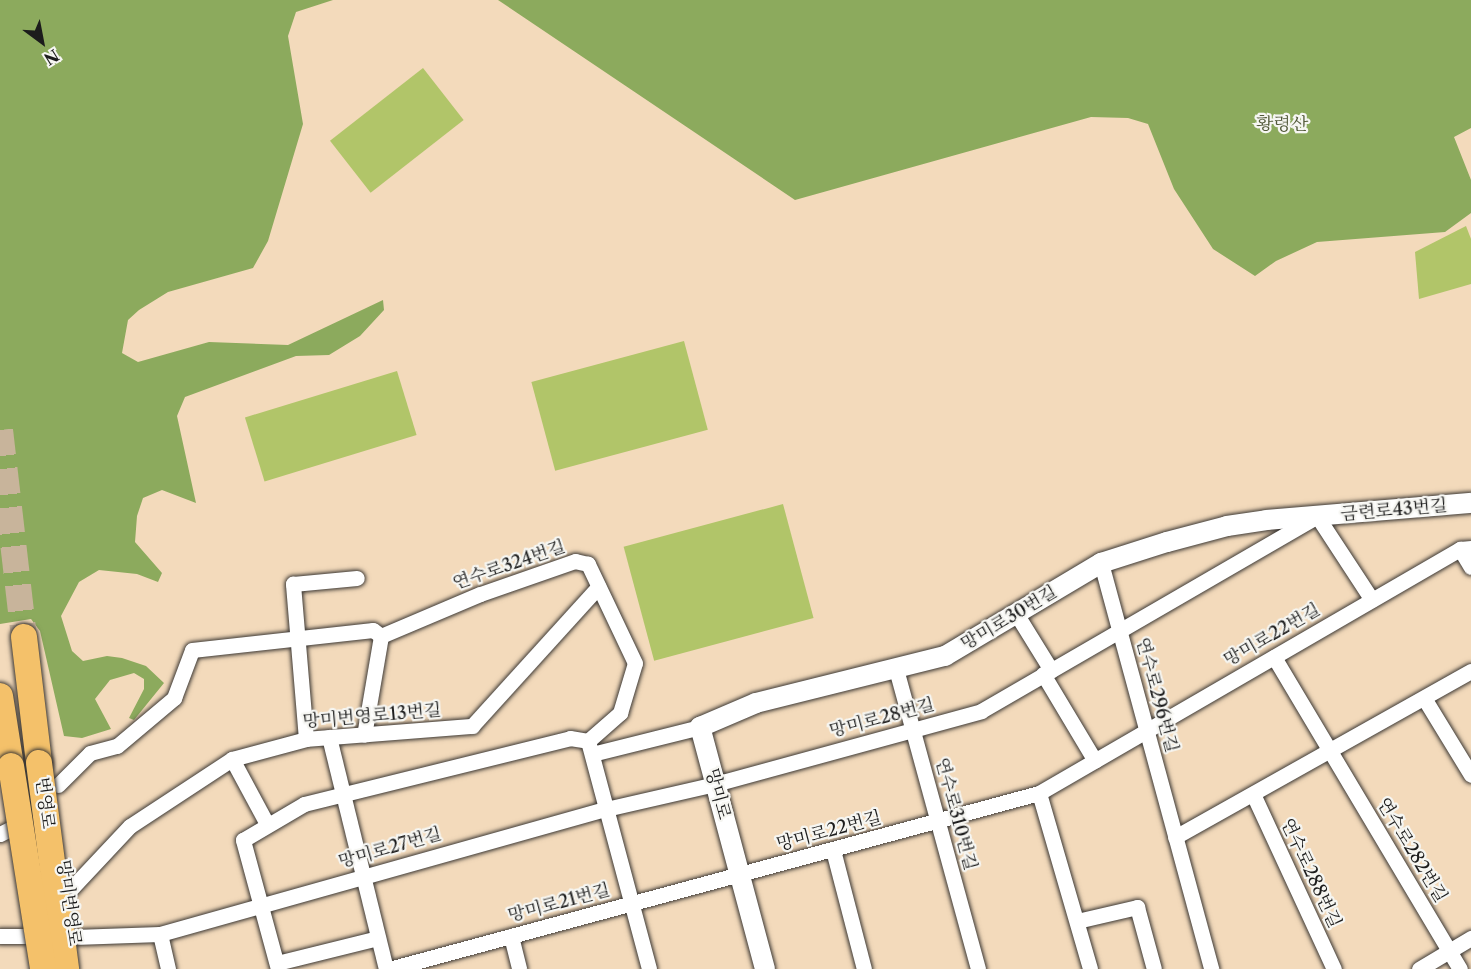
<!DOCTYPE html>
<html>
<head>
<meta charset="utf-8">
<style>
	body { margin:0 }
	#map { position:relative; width:1471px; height:969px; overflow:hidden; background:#f3dabb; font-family:"Libre Caslon Text","Noto Serif KR",serif }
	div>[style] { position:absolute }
	.green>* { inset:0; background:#b1c569; transform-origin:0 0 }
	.forest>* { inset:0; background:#8caa5d }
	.trunk-tunnel>* { height:26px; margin-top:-13px; transform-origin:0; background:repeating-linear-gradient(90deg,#c8b49b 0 26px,transparent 0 39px) }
	.roads { filter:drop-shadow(0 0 2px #3c3834) drop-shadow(0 0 2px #3c3834) }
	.minor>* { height:15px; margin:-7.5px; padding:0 7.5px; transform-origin:7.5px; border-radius:7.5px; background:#fff }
	.tertiary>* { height:20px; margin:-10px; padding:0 10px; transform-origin:10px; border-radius:10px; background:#fff }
	.trunk>* { height:26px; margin:-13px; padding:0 13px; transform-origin:13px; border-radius:13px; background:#f4c16a }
	.bridges { filter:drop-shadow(0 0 2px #3c3834) drop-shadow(0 0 2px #3c3834) }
	.trunk-bridge>* { height:26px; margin:-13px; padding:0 13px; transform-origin:13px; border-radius:13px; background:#f4c16a }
	span { translate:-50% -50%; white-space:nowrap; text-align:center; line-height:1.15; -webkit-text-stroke:4.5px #f6f6f2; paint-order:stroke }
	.park-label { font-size:18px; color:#505737 }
	.street-label { font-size:18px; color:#1c1c1c }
	.north { position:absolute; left:12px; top:12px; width:60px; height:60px; -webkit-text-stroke:4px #f6f6f2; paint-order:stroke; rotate:148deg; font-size:16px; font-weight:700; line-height:24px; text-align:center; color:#1c1c1c }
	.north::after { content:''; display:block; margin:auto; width:21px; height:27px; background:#1c1c1c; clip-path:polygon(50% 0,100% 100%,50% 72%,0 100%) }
</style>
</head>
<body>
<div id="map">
	<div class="green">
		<div style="left:423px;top:68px;width:66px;height:118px;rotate:52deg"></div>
		<div style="clip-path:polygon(1466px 226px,1471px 239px,1471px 284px,1419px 299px,1415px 252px)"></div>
		<div style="left:684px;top:341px;width:92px;height:158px;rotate:75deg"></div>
		<div style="left:397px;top:371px;width:67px;height:159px;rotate:73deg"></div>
		<div style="left:783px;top:504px;width:118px;height:165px;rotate:75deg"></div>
	</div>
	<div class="forest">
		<div style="clip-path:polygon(0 0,333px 0,296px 12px,288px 36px,303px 124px,268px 241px,253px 268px,168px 292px,139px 310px,128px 320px,122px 353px,138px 362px,209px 342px,288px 345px,383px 300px,384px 310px,360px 336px,329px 355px,296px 356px,185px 397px,177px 416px,196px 503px,162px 490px,143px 498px,137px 516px,135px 542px,162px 573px,158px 582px,137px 574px,99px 570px,79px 582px,61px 616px,72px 651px,83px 661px,107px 656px,122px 658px,146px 666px,164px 683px,134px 720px,129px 718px,144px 689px,144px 679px,134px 673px,110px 680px,95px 699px,111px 729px,82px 738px,64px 736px,40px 631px,31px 619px,0 624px)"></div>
		<div style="clip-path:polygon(498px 0,1471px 0,1471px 128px,1454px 137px,1471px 180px,1471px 213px,1445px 232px,1317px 242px,1276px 261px,1255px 276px,1213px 249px,1174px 189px,1148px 124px,1128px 118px,1091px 117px,795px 200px)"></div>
	</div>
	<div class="trunk-tunnel">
		<div style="left:0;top:430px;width:208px;rotate:83.4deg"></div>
	</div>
	<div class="roads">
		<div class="minor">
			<div style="left:1460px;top:549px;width:21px;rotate:59deg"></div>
			<div style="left:1101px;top:563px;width:421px;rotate:74.8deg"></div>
			<div style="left:1017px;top:615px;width:65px;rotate:58.3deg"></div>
			<div style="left:1274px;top:657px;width:363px;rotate:59.2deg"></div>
			<div style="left:896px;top:669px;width:311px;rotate:74.7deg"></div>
			<div style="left:1043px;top:674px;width:101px;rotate:59.1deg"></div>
			<div style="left:1424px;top:698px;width:90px;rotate:58.6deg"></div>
			<div style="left:329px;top:737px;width:239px;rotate:76.2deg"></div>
			<div style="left:306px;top:739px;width:156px;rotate:-94.8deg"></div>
			<div style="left:293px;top:584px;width:64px;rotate:-5.4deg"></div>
			<div style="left:588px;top:741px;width:236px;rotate:75deg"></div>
			<div style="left:592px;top:754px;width:111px;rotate:-14deg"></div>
			<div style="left:232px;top:759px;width:74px;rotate:61.7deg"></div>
			<div style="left:58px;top:785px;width:45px;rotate:-45deg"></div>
			<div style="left:90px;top:753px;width:28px;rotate:-15deg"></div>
			<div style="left:117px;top:746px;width:75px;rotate:-40.1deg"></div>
			<div style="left:174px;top:698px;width:51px;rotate:-69.4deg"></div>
			<div style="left:192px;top:650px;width:182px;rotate:-6.3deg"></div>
			<div style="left:373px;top:630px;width:10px;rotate:37deg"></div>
			<div style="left:1039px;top:793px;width:183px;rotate:73.8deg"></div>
			<div style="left:1253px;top:794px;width:193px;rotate:65.2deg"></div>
			<div style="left:0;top:834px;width:11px;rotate:-27deg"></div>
			<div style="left:1175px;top:837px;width:339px;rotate:-29.3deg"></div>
			<div style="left:833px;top:850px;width:123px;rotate:75.4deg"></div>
			<div style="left:67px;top:893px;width:92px;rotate:-46.8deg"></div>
			<div style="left:130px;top:826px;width:122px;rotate:-33.3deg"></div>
			<div style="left:232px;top:759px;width:77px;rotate:-15.1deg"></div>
			<div style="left:306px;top:739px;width:167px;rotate:-4.5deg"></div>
			<div style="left:472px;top:726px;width:188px;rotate:-47.8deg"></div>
			<div style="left:1077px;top:921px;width:62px;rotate:-13.1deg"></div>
			<div style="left:1137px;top:907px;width:64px;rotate:74.7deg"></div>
			<div style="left:160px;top:934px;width:36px;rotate:77deg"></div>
			<div style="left:0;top:936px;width:26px"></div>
			<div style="left:511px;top:936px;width:34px;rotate:76deg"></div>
			<div style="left:74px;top:937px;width:86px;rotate:-2deg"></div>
			<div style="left:160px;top:934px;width:463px;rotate:-15.7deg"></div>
			<div style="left:606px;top:809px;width:112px;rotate:-12.9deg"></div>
			<div style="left:715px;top:784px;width:276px;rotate:-15.3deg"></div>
			<div style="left:981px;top:711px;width:388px;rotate:-30.1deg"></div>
			<div style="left:1317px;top:516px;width:100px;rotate:56.8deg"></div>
			<div style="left:277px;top:963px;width:104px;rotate:-13.9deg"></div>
			<div style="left:278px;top:969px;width:134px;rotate:-105.2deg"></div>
			<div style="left:243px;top:840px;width:71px;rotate:-30.5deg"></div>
			<div style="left:304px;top:804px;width:274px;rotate:-13.9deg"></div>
			<div style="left:570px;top:738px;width:18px;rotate:9deg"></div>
			<div style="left:588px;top:741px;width:43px;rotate:-41.2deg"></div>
			<div style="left:620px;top:713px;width:52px;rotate:-73.3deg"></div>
			<div style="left:635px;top:663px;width:110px;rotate:-115.4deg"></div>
			<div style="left:588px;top:564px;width:13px;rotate:-167deg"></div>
			<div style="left:575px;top:561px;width:101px;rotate:160.8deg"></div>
			<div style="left:480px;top:594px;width:108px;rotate:157deg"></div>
			<div style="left:381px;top:636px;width:100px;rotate:99.7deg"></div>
			<div style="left:389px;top:969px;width:673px;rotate:-15.15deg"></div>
			<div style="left:1039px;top:793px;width:487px;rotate:-30.1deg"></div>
			<div style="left:1460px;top:549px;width:11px;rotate:-5deg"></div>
			<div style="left:1419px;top:969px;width:61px;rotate:-30.8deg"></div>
		</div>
		<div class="tertiary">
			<div style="left:765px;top:969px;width:251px;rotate:-105deg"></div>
			<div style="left:700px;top:727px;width:61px;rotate:-23.2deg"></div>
			<div style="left:756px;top:703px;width:195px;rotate:-14deg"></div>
			<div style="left:945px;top:656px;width:182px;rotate:-30.8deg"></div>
			<div style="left:1101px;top:563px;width:69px;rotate:-17.7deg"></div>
			<div style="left:1167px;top:542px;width:62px;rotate:-14.9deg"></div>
			<div style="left:1227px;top:526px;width:40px;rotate:-8.5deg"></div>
			<div style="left:1267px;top:520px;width:205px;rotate:-4.8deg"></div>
		</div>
		<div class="trunk">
			<div style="left:24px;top:637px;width:127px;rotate:83.2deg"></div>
			<div style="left:0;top:696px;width:71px;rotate:81.1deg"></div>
		</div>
	</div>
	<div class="bridges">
		<div class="trunk-bridge">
			<div style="left:39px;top:763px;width:208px;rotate:82.5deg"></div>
			<div style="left:11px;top:766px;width:206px;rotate:81deg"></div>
		</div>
	</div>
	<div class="park-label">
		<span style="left:1282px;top:124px">황령산</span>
	</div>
	<div class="street-label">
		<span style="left:1394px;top:510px;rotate:-5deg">금련로43번길</span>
		<span style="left:509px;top:565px;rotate:-19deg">연수로324번길</span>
		<span style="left:1009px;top:618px;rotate:-31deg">망미로30번길</span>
		<span style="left:1272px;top:635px;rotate:-30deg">망미로22번길</span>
		<span style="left:1157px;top:695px;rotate:75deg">연수로296번길</span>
		<span style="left:372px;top:716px;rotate:-5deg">망미번영로13번길</span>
		<span style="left:882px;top:718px;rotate:-15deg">망미로28번길</span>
		<span style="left:718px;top:794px;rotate:75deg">망미로</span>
		<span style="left:45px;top:803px;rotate:83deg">번영로</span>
		<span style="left:956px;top:814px;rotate:75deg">연수로310번길</span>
		<span style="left:829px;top:831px;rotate:-15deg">망미로22번길</span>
		<span style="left:390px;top:848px;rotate:-16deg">망미로27번길</span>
		<span style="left:1412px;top:850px;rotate:59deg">연수로282번길</span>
		<span style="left:1311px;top:873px;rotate:65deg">연수로288번길</span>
		<span style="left:69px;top:903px;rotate:82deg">망미번영로</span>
		<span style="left:559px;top:903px;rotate:-15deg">망미로21번길</span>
	</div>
	<div class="north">N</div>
</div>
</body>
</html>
